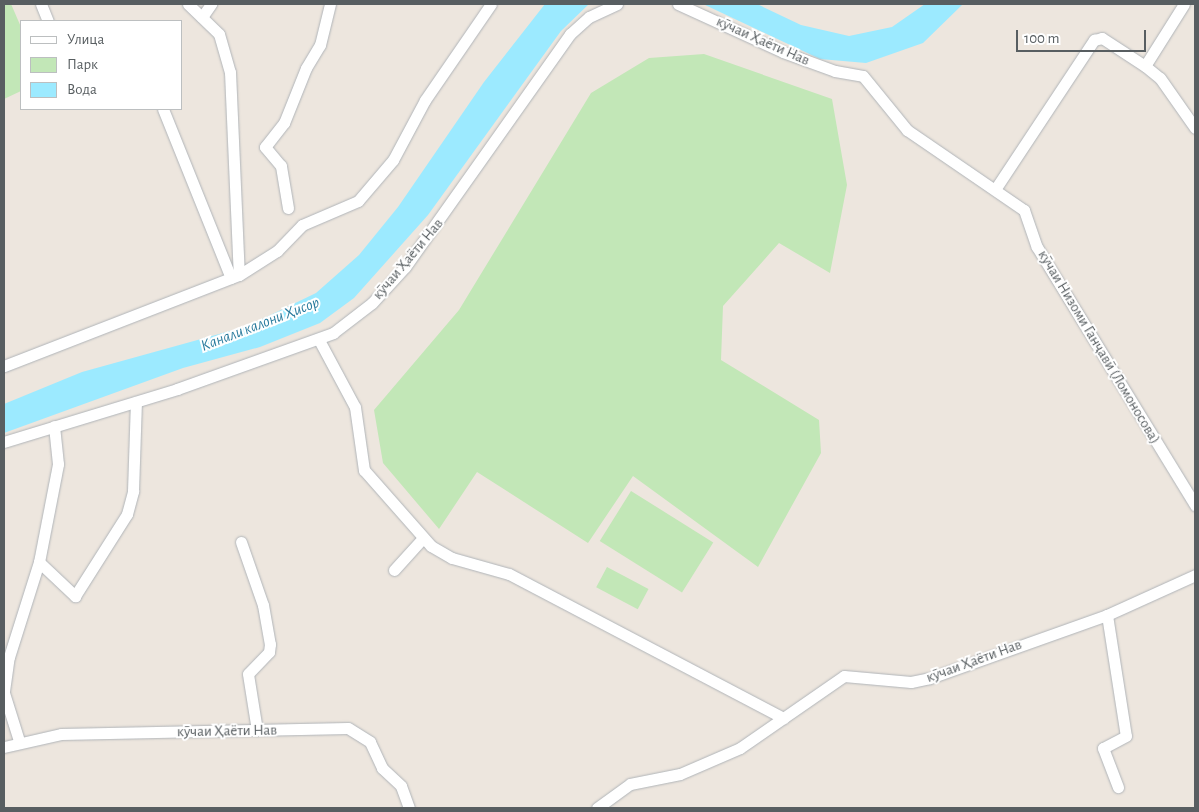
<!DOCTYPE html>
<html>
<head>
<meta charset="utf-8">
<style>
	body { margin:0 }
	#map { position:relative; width:1199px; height:812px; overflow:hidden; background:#ede6de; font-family:"Alegreya Sans",sans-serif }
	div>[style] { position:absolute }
	.green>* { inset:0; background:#c2e7b7; transform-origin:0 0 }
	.water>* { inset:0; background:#9ceaff }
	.roads { filter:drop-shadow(0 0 1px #b0b4b8) drop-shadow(0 0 1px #b0b4b8) }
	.minor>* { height:11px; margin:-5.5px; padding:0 5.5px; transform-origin:5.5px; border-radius:5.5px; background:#fff }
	span { translate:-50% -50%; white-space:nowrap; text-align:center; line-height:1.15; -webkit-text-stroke:4px #fff; paint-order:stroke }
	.street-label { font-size:15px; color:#585e61 }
	.water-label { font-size:16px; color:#2b7c9e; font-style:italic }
	.frame { position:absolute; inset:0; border:5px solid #585e61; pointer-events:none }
	.legend { position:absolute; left:20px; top:20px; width:162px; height:90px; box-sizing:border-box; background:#fff; border:1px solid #bcbfc0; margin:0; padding:6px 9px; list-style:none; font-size:15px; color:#585e61 }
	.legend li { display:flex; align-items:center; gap:10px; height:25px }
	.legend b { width:25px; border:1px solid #bcbfc0 }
	.scale { position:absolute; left:1016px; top:30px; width:130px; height:22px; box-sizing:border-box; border:2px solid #585e61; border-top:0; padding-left:6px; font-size:15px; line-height:18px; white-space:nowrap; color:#585e61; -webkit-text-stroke:4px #fff; paint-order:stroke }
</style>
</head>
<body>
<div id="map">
	<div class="green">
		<div style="clip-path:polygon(4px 4px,11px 4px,21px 27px,21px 91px,4px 99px)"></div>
		<div style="clip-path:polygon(704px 54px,832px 99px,847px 185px,830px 273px,779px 243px,723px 306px,721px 360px,819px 420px,821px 453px,758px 567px,633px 476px,588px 543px,477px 472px,439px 529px,383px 463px,374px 410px,459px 310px,591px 93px,649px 58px)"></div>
		<div style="left:631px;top:491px;width:97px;height:59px;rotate:32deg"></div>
		<div style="left:607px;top:567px;width:47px;height:23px;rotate:28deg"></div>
	</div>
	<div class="water">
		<div style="clip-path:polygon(545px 4px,589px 4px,561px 31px,428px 215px,354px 298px,320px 323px,260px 347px,183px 368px,4px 433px,4px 404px,82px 372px,248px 326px,316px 293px,359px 255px,398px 207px,484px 82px)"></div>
		<div style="clip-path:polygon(703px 4px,757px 4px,801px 25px,849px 36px,892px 27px,925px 4px,963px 4px,923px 43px,866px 63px,820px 59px)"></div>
	</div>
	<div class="roads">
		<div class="minor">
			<div style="left:41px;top:4px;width:18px;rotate:68deg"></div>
			<div style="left:188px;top:4px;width:43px;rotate:44.1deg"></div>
			<div style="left:219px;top:34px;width:40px;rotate:74deg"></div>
			<div style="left:230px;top:72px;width:203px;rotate:87.5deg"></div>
			<div style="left:678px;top:4px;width:115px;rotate:24.6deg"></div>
			<div style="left:783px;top:52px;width:55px;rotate:20.1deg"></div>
			<div style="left:835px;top:71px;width:28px;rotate:10deg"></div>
			<div style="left:863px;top:76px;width:70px;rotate:50.8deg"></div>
			<div style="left:907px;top:130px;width:142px;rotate:34.4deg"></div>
			<div style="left:1024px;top:210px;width:39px;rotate:71deg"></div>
			<div style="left:1037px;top:247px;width:303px;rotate:58.5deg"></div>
			<div style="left:1184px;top:4px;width:73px;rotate:122.2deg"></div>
			<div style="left:1145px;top:66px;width:19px;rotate:39deg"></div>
			<div style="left:1160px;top:78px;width:61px;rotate:55deg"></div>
			<div style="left:202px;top:17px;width:16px;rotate:-55deg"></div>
			<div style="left:163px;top:109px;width:182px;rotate:68.1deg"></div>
			<div style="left:996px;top:188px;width:178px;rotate:-56.5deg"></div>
			<div style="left:1094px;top:40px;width:8px;rotate:-14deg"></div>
			<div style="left:1102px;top:38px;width:51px;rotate:33.1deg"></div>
			<div style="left:288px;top:208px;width:43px;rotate:-99.5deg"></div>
			<div style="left:281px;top:166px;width:25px;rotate:-130deg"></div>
			<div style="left:265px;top:147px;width:31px;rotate:-52deg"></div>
			<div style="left:284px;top:123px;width:59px;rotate:-68.2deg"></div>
			<div style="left:306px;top:68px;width:27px;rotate:-59deg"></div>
			<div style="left:320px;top:45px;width:42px;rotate:-76.3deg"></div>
			<div style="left:319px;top:340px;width:76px;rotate:61.8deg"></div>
			<div style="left:355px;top:407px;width:64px;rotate:81.9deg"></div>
			<div style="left:364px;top:470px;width:101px;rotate:48.6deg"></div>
			<div style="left:431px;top:546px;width:24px;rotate:30deg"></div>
			<div style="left:452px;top:558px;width:59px;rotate:15.7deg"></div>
			<div style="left:509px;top:574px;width:310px;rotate:27.7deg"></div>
			<div style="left:4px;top:366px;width:252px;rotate:-21.2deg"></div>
			<div style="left:239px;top:275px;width:45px;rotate:-32.3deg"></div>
			<div style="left:277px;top:251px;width:36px;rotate:-46deg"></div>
			<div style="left:302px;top:225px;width:61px;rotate:-23.2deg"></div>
			<div style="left:358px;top:201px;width:54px;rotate:-49.5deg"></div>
			<div style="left:393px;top:160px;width:68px;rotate:-61.9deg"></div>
			<div style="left:425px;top:100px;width:116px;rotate:-55.5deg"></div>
			<div style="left:4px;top:442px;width:181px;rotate:-17deg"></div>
			<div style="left:177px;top:389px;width:166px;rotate:-19.7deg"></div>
			<div style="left:333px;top:333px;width:49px;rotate:-37.6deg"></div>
			<div style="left:372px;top:303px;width:49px;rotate:-47.5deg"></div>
			<div style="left:405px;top:267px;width:286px;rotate:-54.7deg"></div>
			<div style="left:570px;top:34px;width:25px;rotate:-42deg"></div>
			<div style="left:589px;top:17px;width:31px;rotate:-25deg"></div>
			<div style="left:241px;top:542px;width:67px;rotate:70.8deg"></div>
			<div style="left:263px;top:605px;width:40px;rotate:80deg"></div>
			<div style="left:270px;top:644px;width:8px;rotate:97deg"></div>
			<div style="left:269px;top:652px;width:30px;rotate:134deg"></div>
			<div style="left:248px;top:674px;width:57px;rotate:80.9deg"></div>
			<div style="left:39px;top:562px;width:100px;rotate:-79deg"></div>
			<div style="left:58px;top:464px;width:38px;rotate:-96deg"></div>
			<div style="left:394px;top:570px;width:43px;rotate:-47.8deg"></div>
			<div style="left:1107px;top:615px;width:122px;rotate:81.1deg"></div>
			<div style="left:1126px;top:736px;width:26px;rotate:152deg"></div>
			<div style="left:1103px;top:748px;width:42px;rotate:69deg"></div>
			<div style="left:4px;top:691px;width:34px;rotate:-82deg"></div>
			<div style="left:9px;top:657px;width:100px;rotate:-72.5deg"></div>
			<div style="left:39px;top:562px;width:50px;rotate:43.4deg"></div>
			<div style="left:75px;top:596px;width:97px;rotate:-57.6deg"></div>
			<div style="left:127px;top:514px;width:24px;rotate:-75deg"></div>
			<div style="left:133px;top:491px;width:89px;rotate:-88.1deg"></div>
			<div style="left:4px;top:693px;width:50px;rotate:72.6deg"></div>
			<div style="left:4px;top:747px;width:58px;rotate:-12.8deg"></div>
			<div style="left:61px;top:734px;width:287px;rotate:-1.2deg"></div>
			<div style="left:348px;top:728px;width:26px;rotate:32deg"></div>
			<div style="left:370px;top:742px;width:29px;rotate:65deg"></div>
			<div style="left:382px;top:768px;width:26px;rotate:43deg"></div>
			<div style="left:401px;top:786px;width:23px;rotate:70deg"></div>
			<div style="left:597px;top:808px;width:41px;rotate:-36deg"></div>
			<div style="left:630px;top:784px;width:51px;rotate:-11.3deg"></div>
			<div style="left:680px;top:774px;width:65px;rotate:-23.4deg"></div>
			<div style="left:740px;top:748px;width:126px;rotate:-34.7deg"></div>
			<div style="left:844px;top:676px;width:67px;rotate:5.1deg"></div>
			<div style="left:911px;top:682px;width:19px;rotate:-12deg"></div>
			<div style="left:930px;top:678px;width:188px;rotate:-19.6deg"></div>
			<div style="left:1107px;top:615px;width:97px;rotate:-24.4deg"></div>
		</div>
	</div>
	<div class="street-label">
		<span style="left:763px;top:41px;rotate:24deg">кӯчаи Ҳаёти Нав</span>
		<span style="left:408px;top:259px;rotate:-50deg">кӯчаи Ҳаёти Нав</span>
		<span style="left:1099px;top:347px;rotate:59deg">кӯчаи Низоми Ганҷавӣ (Ломоносова)</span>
		<span style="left:974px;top:661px;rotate:-20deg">кӯчаи Ҳаёти Нав</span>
		<span style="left:227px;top:731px;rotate:-1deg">кӯчаи Ҳаёти Нав</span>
	</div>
	<div class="water-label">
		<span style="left:260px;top:324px;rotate:-21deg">Канали калони Ҳисор</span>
	</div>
	<div class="frame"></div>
	<ul class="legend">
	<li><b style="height:6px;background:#fff"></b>Улица</li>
	<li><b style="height:14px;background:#c2e7b7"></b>Парк</li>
	<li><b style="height:14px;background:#9ceaff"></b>Вода</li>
	</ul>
	<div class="scale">100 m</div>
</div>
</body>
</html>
